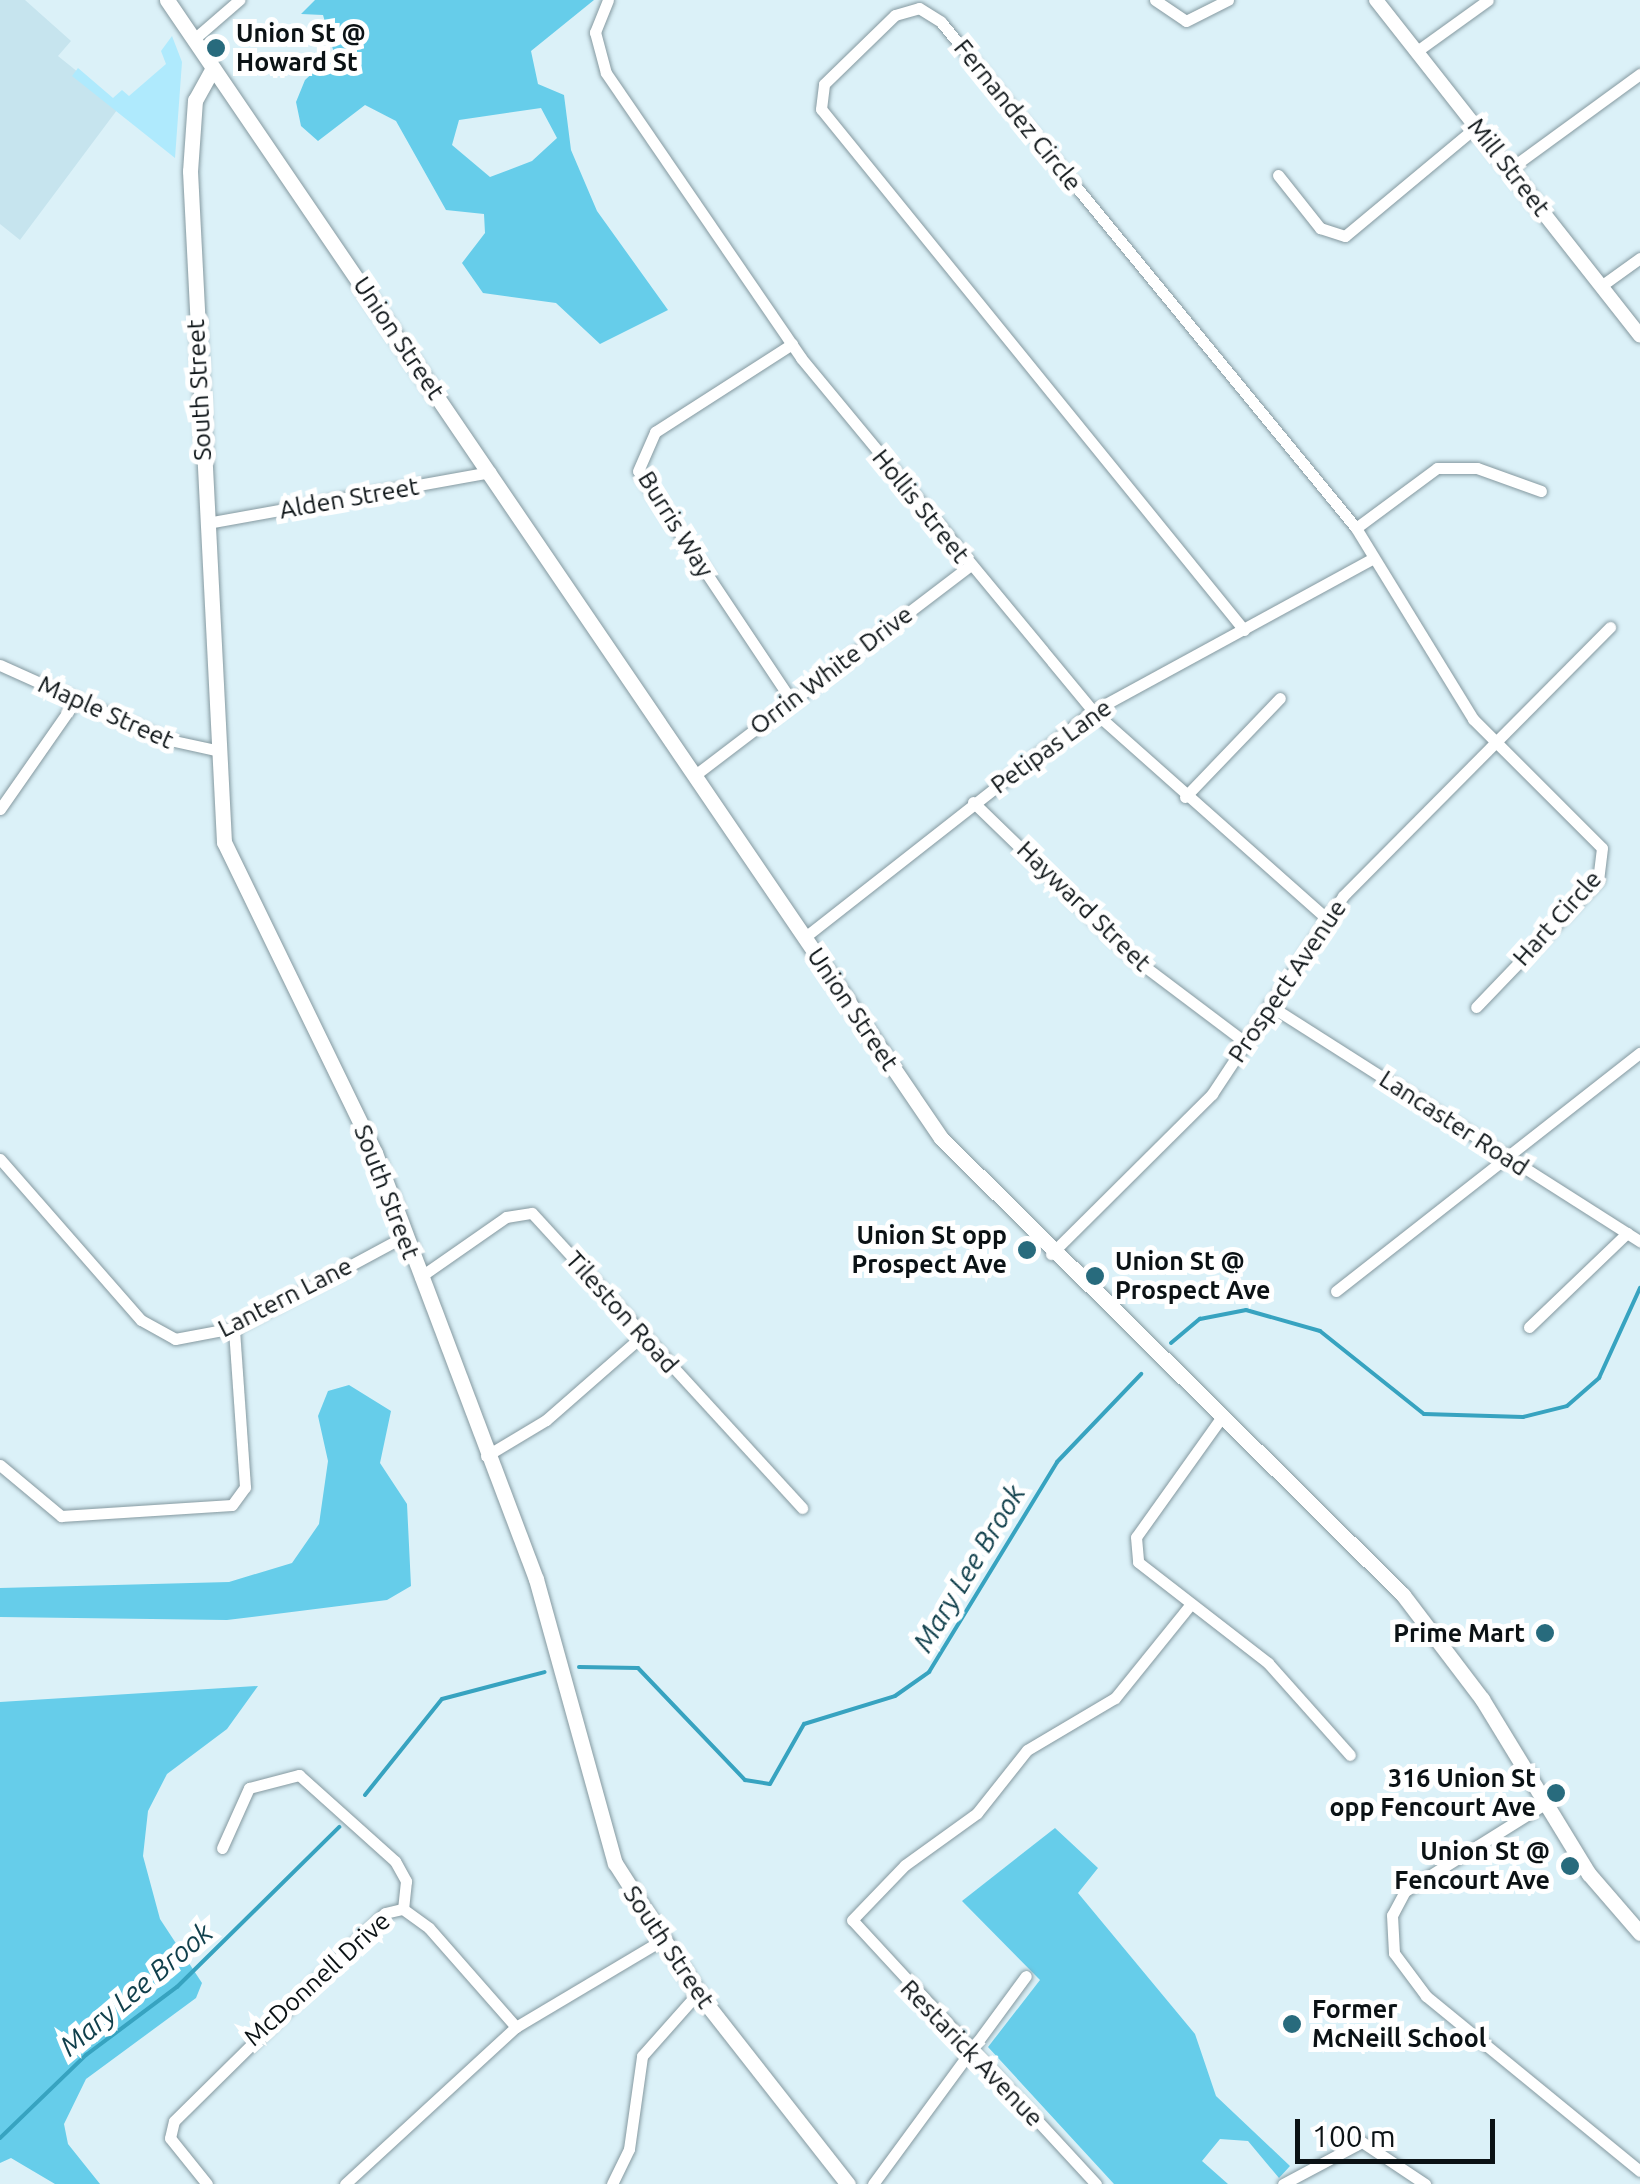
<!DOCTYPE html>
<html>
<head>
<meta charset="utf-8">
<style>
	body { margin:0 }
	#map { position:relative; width:1640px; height:2184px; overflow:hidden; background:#dbf1f8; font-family:Ubuntu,sans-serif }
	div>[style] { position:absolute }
	.built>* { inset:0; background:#c6e4ee }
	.green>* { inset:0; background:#afeafd }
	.forest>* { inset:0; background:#66cdea }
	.stream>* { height:4px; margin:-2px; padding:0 2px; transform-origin:2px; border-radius:2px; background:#37a3c0 }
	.roads { filter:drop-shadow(0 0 2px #8599a0) drop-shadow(0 0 2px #8599a0) }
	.minor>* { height:11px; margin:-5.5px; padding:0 5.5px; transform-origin:5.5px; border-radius:5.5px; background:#fff }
	.tertiary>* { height:14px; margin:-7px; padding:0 7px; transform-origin:7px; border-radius:7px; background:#fff }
	.secondary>* { height:15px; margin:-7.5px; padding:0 7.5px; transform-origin:7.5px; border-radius:7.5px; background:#fff }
	.dots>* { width:28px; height:28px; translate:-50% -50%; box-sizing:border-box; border:5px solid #fff; border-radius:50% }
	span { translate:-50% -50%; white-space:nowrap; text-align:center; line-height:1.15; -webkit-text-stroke:10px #fff; paint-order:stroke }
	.poi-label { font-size:25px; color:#0b1215; font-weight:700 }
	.left { translate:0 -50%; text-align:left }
	.right { translate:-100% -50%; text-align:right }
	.street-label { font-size:25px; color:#0b1215 }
	.water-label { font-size:28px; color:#11404c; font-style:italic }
	.scale { position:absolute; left:1295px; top:2119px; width:200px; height:45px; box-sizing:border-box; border:5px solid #0b1215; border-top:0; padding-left:12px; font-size:30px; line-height:35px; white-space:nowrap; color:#0b1215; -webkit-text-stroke:8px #fff; paint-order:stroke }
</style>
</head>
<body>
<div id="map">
	<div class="built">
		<div style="clip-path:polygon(0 0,25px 0,71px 41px,58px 56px,120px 106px,20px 240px,0 224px)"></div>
	</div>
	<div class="green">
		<div style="clip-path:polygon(172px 36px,182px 62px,175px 158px,72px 76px,78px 68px,113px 98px,122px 90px,129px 96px,166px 64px,161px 51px)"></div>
	</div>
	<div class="forest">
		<div style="clip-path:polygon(evenodd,315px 0,594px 0,531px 51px,538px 84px,564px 95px,571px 150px,597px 211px,668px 310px,600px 344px,556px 303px,483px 293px,462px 263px,485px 233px,484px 214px,446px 210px,396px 121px,365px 105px,318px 141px,301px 126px,296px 102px,305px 80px,334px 53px,323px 15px,301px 14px,315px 0,541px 108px,557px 138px,532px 161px,490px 177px,452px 145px,459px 120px,541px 108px)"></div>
		<div style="clip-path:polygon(349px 1385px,391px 1411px,380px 1463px,407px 1504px,411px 1586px,387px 1600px,227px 1620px,0 1617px,0 1588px,229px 1582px,292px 1563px,319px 1524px,328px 1461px,318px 1416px,328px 1391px)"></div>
		<div style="clip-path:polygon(258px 1686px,227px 1729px,167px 1774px,148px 1811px,143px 1856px,160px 1919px,202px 1983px,196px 1998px,86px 2079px,64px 2124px,68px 2144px,100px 2184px,55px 2184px,11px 2158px,0 2163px,0 1702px)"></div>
		<div style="clip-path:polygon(1055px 1828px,1098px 1868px,1078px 1893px,1195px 2034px,1216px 2096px,1290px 2166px,1279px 2178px,1248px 2141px,1220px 2139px,1202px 2161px,1228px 2184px,1114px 2184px,988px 2047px,1040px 1980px,962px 1901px)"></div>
	</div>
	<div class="stream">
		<div style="left:1171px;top:1343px;width:38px;rotate:-40deg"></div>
		<div style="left:1200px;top:1319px;width:47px;rotate:-11.1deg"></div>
		<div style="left:1246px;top:1310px;width:77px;rotate:15.8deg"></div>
		<div style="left:1320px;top:1331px;width:133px;rotate:38.6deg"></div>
		<div style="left:1424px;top:1414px;width:99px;rotate:1.7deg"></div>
		<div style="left:1523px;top:1417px;width:45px;rotate:-14deg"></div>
		<div style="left:1567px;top:1406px;width:43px;rotate:-41.2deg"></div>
		<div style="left:1599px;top:1378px;width:99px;rotate:-65.5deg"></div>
		<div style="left:579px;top:1667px;width:59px;rotate:1deg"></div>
		<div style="left:638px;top:1668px;width:155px;rotate:46.3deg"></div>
		<div style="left:745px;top:1780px;width:25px;rotate:9deg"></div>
		<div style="left:770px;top:1784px;width:69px;rotate:-60.5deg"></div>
		<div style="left:804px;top:1724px;width:95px;rotate:-17.1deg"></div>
		<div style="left:895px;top:1696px;width:42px;rotate:-35.2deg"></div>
		<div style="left:929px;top:1672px;width:246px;rotate:-58.6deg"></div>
		<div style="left:1057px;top:1462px;width:122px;rotate:-46.3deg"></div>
		<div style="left:365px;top:1795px;width:123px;rotate:-51.3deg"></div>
		<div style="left:442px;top:1699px;width:106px;rotate:-14.7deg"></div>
		<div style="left:0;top:2138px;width:120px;rotate:-44deg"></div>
		<div style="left:86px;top:2055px;width:114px;rotate:-36.8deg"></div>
		<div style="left:177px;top:1987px;width:228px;rotate:-44.6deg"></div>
	</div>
	<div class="roads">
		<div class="minor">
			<div style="left:608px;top:0;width:35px;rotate:112deg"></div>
			<div style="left:595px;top:32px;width:42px;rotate:75deg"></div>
			<div style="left:606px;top:73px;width:345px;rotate:55.6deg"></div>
			<div style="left:801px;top:358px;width:458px;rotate:50.4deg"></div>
			<div style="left:1093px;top:711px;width:310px;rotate:41.6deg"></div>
			<div style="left:1155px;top:0;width:37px;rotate:34deg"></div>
			<div style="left:1186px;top:21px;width:47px;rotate:-26.6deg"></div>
			<div style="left:194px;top:39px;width:60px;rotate:-40.9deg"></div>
			<div style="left:1417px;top:51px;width:87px;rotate:-35.7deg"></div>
			<div style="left:1511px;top:168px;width:160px;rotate:-36.1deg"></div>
			<div style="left:1278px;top:175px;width:68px;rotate:51.6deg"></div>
			<div style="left:1320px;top:228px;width:26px;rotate:18deg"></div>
			<div style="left:1345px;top:236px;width:172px;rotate:-39.8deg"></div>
			<div style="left:1601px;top:286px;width:48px;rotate:-35.7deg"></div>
			<div style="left:207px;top:523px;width:288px;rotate:-10.2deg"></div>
			<div style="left:1356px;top:528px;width:101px;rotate:-36.5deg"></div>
			<div style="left:1437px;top:468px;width:40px"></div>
			<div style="left:1477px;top:468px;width:68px;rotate:19.8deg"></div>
			<div style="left:1244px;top:630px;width:671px;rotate:-129.07deg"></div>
			<div style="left:821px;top:109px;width:25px;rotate:-83deg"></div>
			<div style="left:824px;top:84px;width:99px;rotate:-44.2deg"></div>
			<div style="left:895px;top:15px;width:25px;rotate:-16deg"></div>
			<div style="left:919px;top:8px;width:26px;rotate:32deg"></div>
			<div style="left:941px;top:22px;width:654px;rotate:50.64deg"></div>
			<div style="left:1356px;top:528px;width:224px;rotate:58.5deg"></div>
			<div style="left:1473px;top:719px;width:182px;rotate:45deg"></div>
			<div style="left:1602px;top:848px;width:32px;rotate:97deg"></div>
			<div style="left:1598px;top:880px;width:176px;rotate:133.8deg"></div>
			<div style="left:0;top:665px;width:181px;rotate:24.2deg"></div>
			<div style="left:165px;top:739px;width:51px;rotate:12.4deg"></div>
			<div style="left:791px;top:700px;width:275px;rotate:-123.7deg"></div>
			<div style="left:638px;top:471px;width:43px;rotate:-66.4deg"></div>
			<div style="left:655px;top:432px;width:163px;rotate:-32.7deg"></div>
			<div style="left:695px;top:775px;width:345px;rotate:-37.3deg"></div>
			<div style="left:1185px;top:797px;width:137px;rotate:-46.2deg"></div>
			<div style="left:973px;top:802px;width:227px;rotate:44.1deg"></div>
			<div style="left:1136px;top:960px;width:136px;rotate:37deg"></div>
			<div style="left:0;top:809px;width:133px;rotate:-55.1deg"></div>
			<div style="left:805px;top:937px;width:366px;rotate:-38.1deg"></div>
			<div style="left:1093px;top:711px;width:318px;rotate:-28.6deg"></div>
			<div style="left:1269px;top:1005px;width:440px;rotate:32.5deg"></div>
			<div style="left:0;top:1159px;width:214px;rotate:48.8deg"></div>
			<div style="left:141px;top:1320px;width:39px;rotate:29deg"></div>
			<div style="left:175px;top:1339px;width:60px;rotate:-10.6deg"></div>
			<div style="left:234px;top:1328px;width:192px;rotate:-28.3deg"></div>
			<div style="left:1051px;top:1254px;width:227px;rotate:-44.8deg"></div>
			<div style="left:1212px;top:1094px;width:237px;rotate:-56.5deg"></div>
			<div style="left:1343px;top:896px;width:379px;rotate:-45.2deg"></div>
			<div style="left:420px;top:1277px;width:105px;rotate:-34.9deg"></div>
			<div style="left:506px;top:1217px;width:26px;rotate:-9deg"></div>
			<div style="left:532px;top:1213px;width:400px;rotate:47.5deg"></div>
			<div style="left:1336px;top:1291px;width:386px;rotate:-38.1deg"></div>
			<div style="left:1529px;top:1327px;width:136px;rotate:-43.8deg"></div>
			<div style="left:1221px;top:1418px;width:146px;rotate:125.5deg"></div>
			<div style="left:1136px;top:1537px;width:25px;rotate:85deg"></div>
			<div style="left:1138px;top:1562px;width:165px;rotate:37.8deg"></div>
			<div style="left:1268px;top:1663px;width:123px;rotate:48.3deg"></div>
			<div style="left:486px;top:1456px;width:70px;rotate:-31deg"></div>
			<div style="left:546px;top:1420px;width:129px;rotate:-41.2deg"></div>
			<div style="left:0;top:1465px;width:80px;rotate:39.9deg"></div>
			<div style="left:61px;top:1516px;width:171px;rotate:-3.7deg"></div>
			<div style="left:232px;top:1505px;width:22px;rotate:-54deg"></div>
			<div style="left:245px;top:1487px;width:159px;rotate:-94deg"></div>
			<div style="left:1546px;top:1803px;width:166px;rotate:148deg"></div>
			<div style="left:1405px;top:1891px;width:27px;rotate:118deg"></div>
			<div style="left:1392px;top:1915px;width:38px;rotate:87deg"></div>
			<div style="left:1394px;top:1953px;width:54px;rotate:53.3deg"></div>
			<div style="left:1426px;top:1996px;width:276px;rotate:39.3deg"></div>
			<div style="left:222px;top:1848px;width:66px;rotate:-65.8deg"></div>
			<div style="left:249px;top:1788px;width:52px;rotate:-14.6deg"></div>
			<div style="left:299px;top:1775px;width:129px;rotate:41.9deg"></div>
			<div style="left:395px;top:1861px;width:23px;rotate:61deg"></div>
			<div style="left:406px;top:1881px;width:28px;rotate:96deg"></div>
			<div style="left:207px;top:2184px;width:59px;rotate:-128.8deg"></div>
			<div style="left:170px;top:2138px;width:17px;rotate:-77deg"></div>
			<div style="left:174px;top:2121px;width:296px;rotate:-44.6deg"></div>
			<div style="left:385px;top:1913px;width:18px;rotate:-13deg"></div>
			<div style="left:403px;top:1909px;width:32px;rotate:36deg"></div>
			<div style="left:429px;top:1928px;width:132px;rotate:48.7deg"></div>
			<div style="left:345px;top:2184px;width:232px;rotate:-42.6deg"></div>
			<div style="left:516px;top:2027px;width:168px;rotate:-30.8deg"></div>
			<div style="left:612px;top:2184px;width:39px;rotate:-64deg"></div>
			<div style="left:629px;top:2149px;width:94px;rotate:-82deg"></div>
			<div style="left:642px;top:2056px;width:84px;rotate:-48.4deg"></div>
			<div style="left:873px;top:2184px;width:258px;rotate:-53.7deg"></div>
			<div style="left:1096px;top:2184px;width:359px;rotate:-132.7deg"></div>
			<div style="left:852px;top:1920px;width:76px;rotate:-46.1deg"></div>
			<div style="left:905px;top:1865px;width:89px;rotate:-35.8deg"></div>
			<div style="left:977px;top:1813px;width:80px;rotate:-51.6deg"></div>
			<div style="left:1027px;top:1750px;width:102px;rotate:-30.6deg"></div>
			<div style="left:1115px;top:1698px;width:119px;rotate:-51.1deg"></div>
			<div style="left:1283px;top:2184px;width:89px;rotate:-28deg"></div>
			<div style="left:1362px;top:2142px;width:76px;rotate:33.7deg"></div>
		</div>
		<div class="tertiary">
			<div style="left:1376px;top:0;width:427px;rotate:51.8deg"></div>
		</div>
		<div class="secondary">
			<div style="left:167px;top:0;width:1376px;rotate:55.78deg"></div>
			<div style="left:941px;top:1138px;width:650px;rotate:44.69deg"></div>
			<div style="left:1403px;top:1595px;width:131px;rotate:52.8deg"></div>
			<div style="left:1482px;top:1699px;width:205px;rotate:58.6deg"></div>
			<div style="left:1589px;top:1874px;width:78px;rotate:49.2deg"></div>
			<div style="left:213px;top:68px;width:37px;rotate:119deg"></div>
			<div style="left:195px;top:100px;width:71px;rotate:94deg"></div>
			<div style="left:190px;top:171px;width:672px;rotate:87.1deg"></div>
			<div style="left:224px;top:842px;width:346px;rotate:64.1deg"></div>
			<div style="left:375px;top:1153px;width:455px;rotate:69.3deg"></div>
			<div style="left:536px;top:1579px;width:295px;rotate:74.5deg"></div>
			<div style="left:615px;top:1863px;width:154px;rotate:57.4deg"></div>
			<div style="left:698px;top:1993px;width:243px;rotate:51.9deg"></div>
		</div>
	</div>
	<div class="dots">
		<div style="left:216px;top:48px;background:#286b7d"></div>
		<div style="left:1027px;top:1250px;background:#286b7d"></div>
		<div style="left:1095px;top:1276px;background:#286b7d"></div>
		<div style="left:1545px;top:1633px;background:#286b7d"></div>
		<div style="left:1556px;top:1793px;background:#286b7d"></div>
		<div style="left:1570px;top:1866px;background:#286b7d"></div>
		<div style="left:1292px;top:2024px;background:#286b7d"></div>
	</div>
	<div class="poi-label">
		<span class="left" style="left:236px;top:48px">Union St @<br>Howard St</span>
		<span class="right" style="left:1007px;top:1250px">Union St opp<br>Prospect Ave</span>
		<span class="left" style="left:1115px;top:1276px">Union St @<br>Prospect Ave</span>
		<span class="right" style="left:1525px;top:1633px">Prime Mart</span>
		<span class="right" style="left:1536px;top:1793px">316 Union St<br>opp Fencourt Ave</span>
		<span class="right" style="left:1550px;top:1866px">Union St @<br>Fencourt Ave</span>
		<span class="left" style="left:1312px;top:2024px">Former<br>McNeill School</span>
	</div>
	<div class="street-label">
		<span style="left:1018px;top:115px;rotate:51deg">Fernandez Circle</span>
		<span style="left:1509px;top:167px;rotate:52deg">Mill Street</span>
		<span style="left:399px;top:338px;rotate:56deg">Union Street</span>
		<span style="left:199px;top:390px;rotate:-93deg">South Street</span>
		<span style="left:349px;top:498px;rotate:-10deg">Alden Street</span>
		<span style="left:921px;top:506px;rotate:51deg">Hollis Street</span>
		<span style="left:676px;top:524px;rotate:58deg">Burris Way</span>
		<span style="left:831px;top:670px;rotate:-37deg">Orrin White Drive</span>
		<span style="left:106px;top:712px;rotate:24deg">Maple Street</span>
		<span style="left:1051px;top:746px;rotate:-36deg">Petipas Lane</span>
		<span style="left:1084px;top:906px;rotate:44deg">Hayward Street</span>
		<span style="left:1557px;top:918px;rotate:-48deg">Hart Circle</span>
		<span style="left:1287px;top:981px;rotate:-56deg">Prospect Avenue</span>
		<span style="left:853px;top:1009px;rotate:56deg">Union Street</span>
		<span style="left:1454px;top:1123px;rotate:33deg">Lancaster Road</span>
		<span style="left:387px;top:1192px;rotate:69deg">South Street</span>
		<span style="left:285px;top:1297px;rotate:-27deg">Lantern Lane</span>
		<span style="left:622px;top:1312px;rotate:48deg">Tileston Road</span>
		<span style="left:669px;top:1947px;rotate:56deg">South Street</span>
		<span style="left:317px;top:1979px;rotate:-42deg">McDonnell Drive</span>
		<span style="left:972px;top:2053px;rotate:46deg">Restarick Avenue</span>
	</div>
	<div class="water-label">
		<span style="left:969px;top:1568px;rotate:-59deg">Mary Lee Brook</span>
		<span style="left:136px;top:1989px;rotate:-40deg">Mary Lee Brook</span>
	</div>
	<div class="scale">100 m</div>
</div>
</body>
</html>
